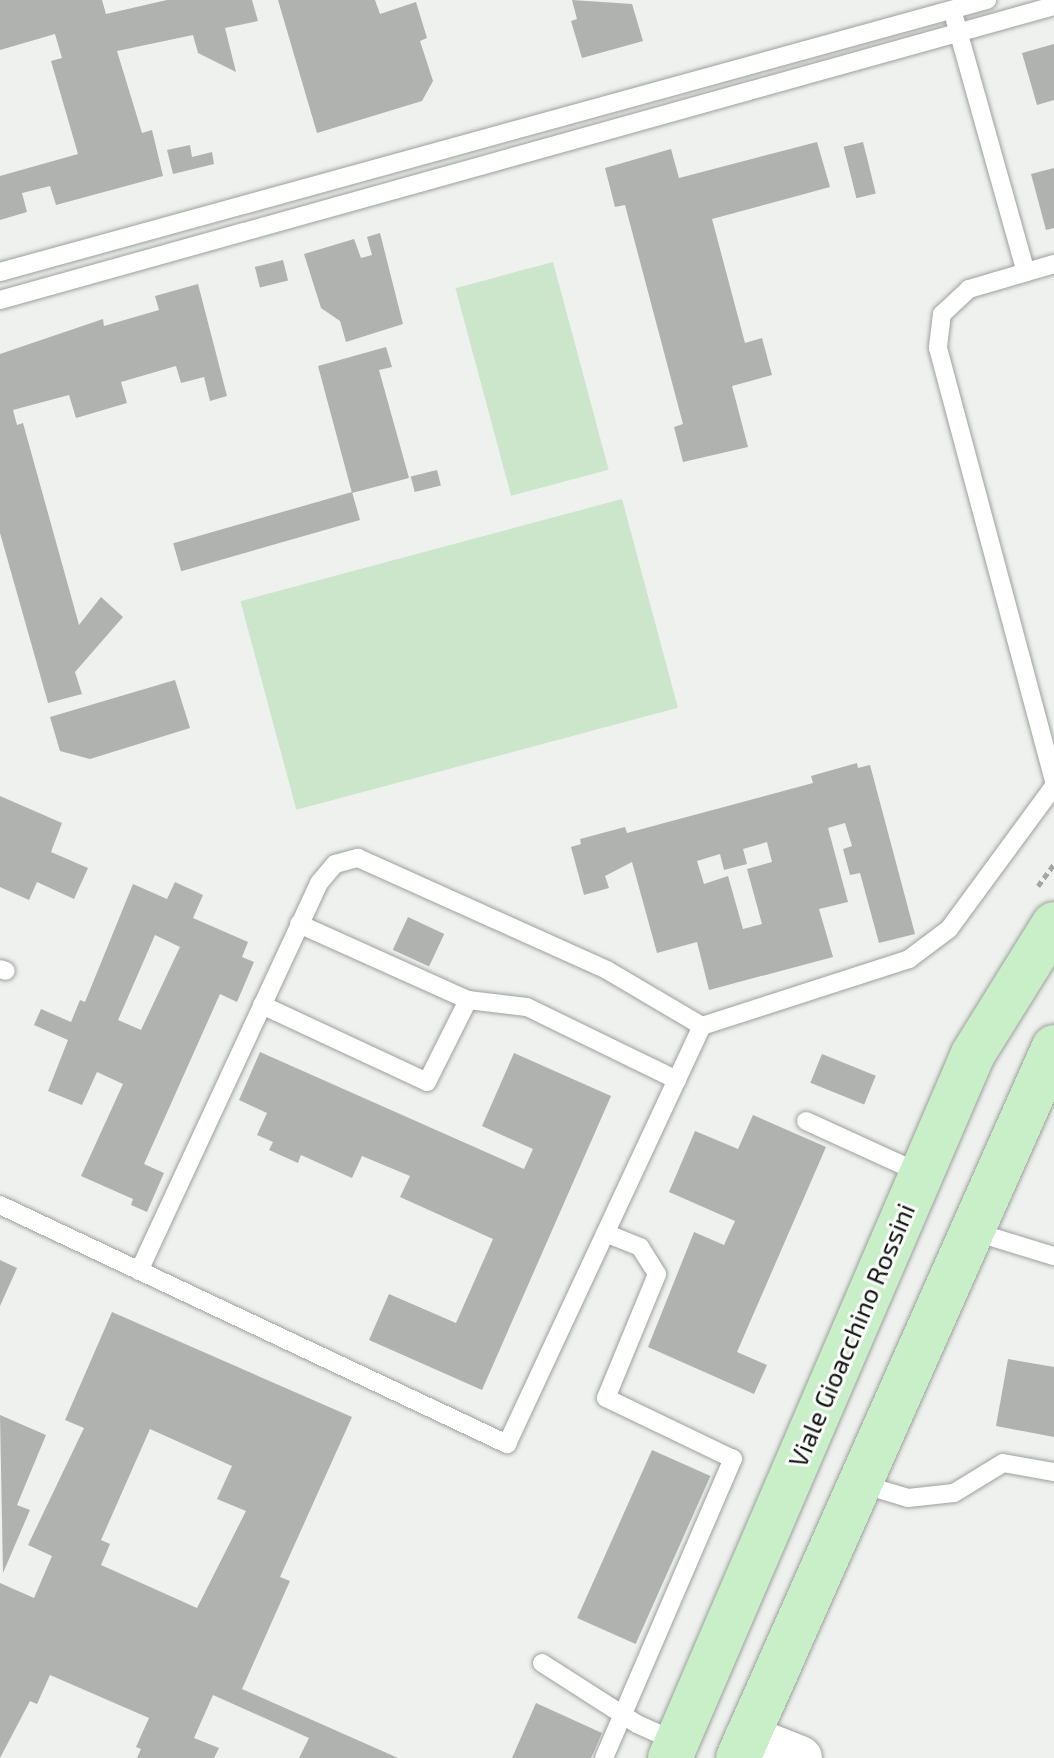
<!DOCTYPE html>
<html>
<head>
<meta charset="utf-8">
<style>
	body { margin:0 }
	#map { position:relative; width:1054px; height:1758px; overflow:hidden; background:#eef1ed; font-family:"Exo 2",sans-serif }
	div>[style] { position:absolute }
	.green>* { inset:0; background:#cce6cb; transform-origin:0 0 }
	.building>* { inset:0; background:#afb2af; transform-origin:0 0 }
	.path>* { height:5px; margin-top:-2.5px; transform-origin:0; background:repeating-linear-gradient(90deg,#a3a5a2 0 6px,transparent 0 10px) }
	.roads { filter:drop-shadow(0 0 2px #9da09d) drop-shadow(0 0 2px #9da09d) }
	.service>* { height:18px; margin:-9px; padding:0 9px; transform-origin:9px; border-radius:9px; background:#fff }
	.tertiary>* { height:44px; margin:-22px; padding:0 22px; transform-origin:22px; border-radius:22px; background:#fff }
	.primary>* { height:44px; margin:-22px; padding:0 22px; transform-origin:22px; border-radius:22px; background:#c9efc8 }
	span { translate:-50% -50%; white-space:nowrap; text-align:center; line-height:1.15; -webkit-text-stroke:6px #fbfefb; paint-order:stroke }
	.street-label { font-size:26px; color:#121312 }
</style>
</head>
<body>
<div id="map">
	<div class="green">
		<div style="left:553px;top:262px;width:215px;height:101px;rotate:75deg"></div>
		<div style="left:622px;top:499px;width:216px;height:395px;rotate:75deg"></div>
	</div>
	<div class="building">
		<div style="clip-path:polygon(0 0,102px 0,106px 14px,167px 0,252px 0,258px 21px,225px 28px,236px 72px,198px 53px,193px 35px,117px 51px,142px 133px,152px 130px,163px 176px,56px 205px,50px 186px,22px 193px,27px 212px,0 220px,0 176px,78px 154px,51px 61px,62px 58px,55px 34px,0 50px)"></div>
		<div style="clip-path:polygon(278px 0,375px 0,380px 14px,416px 2px,427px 38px,420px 41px,433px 81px,422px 101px,317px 133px)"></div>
		<div style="clip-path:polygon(572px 0,632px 4px,643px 41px,582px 58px,571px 21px,577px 19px)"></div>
		<div style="clip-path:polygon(1054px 44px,1054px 100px,1037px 105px,1022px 53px)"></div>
		<div style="clip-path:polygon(817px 142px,830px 187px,712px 219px,745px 343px,762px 338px,772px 375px,732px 386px,748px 447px,683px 462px,674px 427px,683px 424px,625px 205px,615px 207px,605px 168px,671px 149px,679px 178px)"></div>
		<div style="left:863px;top:142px;width:53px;height:20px;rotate:76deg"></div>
		<div style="clip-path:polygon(190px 145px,192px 157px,212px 152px,214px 164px,173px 174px,167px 150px)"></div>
		<div style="clip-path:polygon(1054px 168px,1054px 228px,1046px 230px,1031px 174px)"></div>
		<div style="clip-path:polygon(380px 233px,403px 324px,346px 342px,340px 321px,321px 308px,304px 254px,354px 239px,361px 258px,372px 255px,367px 237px)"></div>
		<div style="left:283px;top:260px;width:21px;height:29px;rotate:76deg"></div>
		<div style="clip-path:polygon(198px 284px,227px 396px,210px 401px,204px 377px,181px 383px,176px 366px,121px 382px,127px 403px,76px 418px,69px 395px,13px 410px,17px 425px,23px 423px,79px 625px,101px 597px,123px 617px,75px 672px,82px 694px,48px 703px,0 533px,0 354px,103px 319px,104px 326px,159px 310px,155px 296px)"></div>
		<div style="clip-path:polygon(386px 347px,392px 367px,379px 370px,409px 478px,352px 493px,318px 366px)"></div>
		<div style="left:437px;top:470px;width:16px;height:27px;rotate:76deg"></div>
		<div style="left:352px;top:492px;width:29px;height:186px;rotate:74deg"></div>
		<div style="clip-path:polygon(175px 680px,190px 728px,90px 759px,60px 751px,50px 717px)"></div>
		<div style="clip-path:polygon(evenodd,857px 763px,858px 768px,870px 765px,915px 934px,879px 943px,860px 873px,850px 875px,843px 849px,852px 846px,845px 823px,828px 828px,848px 902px,819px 909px,833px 957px,709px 990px,697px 942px,657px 953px,632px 862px,605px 876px,609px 888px,584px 895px,571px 847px,581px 844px,580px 839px,625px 827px,627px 833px,813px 783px,811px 776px,857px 763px,767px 842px,772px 862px,747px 869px,762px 924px,743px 929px,728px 876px,704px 884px,697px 861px,720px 854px,724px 870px,747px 864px,743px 849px,767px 842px)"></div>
		<div style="clip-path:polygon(0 796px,62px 823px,51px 852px,88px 868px,74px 899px,37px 882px,29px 900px,0 887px)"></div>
		<div style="clip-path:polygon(evenodd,175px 882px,203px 895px,193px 918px,248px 942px,242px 957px,254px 962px,237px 1002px,220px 994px,144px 1164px,164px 1173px,147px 1212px,131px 1205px,133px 1199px,81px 1176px,123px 1084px,97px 1072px,82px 1105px,48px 1091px,68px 1040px,34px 1025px,41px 1009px,71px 1022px,80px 1000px,85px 1002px,133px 884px,167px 899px,175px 882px,155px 935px,180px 947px,141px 1030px,118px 1020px,155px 935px)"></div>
		<div style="left:408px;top:917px;width:40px;height:36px;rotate:25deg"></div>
		<div style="clip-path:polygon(260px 1052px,524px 1169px,533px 1149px,482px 1126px,514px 1053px,611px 1096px,482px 1390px,369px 1340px,389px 1294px,456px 1323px,493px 1239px,400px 1197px,410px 1176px,362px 1156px,352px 1178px,301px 1155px,298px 1163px,269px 1150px,273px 1142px,257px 1135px,267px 1113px,239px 1100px)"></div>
		<div style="left:822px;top:1054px;width:58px;height:31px;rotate:22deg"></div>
		<div style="clip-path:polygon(753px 1115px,826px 1147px,737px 1352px,767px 1365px,754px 1394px,648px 1347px,694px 1232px,724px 1245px,735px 1221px,669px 1192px,695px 1131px,738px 1149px)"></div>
		<div style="clip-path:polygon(0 1260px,17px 1268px,0 1306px)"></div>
		<div style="clip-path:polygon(evenodd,112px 1312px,352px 1417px,280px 1577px,290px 1581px,242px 1689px,398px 1758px,299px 1758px,309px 1738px,213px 1695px,194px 1738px,219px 1748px,214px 1758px,137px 1758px,141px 1749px,136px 1747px,149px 1718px,50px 1675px,37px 1704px,30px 1701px,0 1758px,0 1583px,34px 1598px,52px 1556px,28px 1545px,84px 1428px,65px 1420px,112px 1312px,150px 1429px,232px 1466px,217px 1499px,246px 1511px,197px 1608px,101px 1565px,110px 1544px,101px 1540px,150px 1429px)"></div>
		<div style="clip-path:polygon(1008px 1359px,1054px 1367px,1054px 1437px,996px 1426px)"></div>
		<div style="clip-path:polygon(0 1415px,46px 1435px,17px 1505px,30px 1510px,3px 1573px)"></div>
		<div style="left:652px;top:1450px;width:64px;height:184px;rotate:24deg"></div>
		<div style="clip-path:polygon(536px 1703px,602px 1733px,591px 1758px,512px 1758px)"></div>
	</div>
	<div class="path">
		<div style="left:1038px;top:886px;width:27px;rotate:-54deg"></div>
	</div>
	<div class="roads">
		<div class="service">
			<div style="left:955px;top:20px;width:262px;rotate:74.3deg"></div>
			<div style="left:1054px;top:264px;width:89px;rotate:163.6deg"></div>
			<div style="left:969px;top:289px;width:37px;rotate:137deg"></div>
			<div style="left:942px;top:314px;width:34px;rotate:97deg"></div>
			<div style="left:938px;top:348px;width:448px;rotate:75deg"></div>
			<div style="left:0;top:272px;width:1024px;rotate:-15.41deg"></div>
			<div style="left:0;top:300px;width:1094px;rotate:-15.59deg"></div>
			<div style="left:299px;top:924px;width:185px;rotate:24.2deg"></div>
			<div style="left:468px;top:1000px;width:59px;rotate:6.8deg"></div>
			<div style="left:527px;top:1007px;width:167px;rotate:26deg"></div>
			<div style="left:0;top:969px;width:6px;rotate:18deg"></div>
			<div style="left:262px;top:1005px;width:182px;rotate:25deg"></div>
			<div style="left:427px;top:1082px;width:92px;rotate:-63.4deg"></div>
			<div style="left:806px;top:1121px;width:125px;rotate:24.5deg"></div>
			<div style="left:0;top:1205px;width:561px;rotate:25.24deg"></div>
			<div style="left:507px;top:1444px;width:461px;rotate:-65deg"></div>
			<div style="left:702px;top:1026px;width:218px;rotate:-17.9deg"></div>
			<div style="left:909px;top:959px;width:50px;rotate:-36.9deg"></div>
			<div style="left:949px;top:929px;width:177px;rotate:-53.7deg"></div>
			<div style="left:972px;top:1231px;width:86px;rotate:17deg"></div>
			<div style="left:139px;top:1271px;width:428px;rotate:-65.1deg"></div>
			<div style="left:319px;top:883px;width:25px;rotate:-50deg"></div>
			<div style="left:335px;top:864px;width:24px;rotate:-15deg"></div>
			<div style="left:358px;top:858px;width:273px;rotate:24.2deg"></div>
			<div style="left:607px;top:970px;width:110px;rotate:30.5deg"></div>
			<div style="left:858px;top:1483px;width:52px;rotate:16.7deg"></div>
			<div style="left:908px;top:1498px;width:46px;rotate:-6.2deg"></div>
			<div style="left:954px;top:1493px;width:57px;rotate:-31.5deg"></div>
			<div style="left:1003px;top:1463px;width:52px;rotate:10deg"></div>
			<div style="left:542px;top:1663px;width:113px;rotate:32.7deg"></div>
			<div style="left:637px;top:1724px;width:44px;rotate:24.2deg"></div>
			<div style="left:604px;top:1758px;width:326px;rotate:-66.7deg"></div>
			<div style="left:733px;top:1459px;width:141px;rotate:-154.3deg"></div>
			<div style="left:606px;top:1398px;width:134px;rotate:-67.6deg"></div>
			<div style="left:657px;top:1274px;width:32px;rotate:-122deg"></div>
			<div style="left:640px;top:1247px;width:37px;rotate:-158deg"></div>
		</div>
		<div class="tertiary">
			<div style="left:747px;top:1737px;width:57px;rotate:21.6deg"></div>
		</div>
		<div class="primary">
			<div style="left:670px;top:1758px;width:766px;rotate:-66.71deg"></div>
			<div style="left:973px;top:1054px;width:153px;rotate:-58.1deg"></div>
			<div style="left:738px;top:1758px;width:778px;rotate:-66.04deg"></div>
		</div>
	</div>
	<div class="street-label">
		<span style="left:851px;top:1335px;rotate:-67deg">Viale Gioacchino Rossini</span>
	</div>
</div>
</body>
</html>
